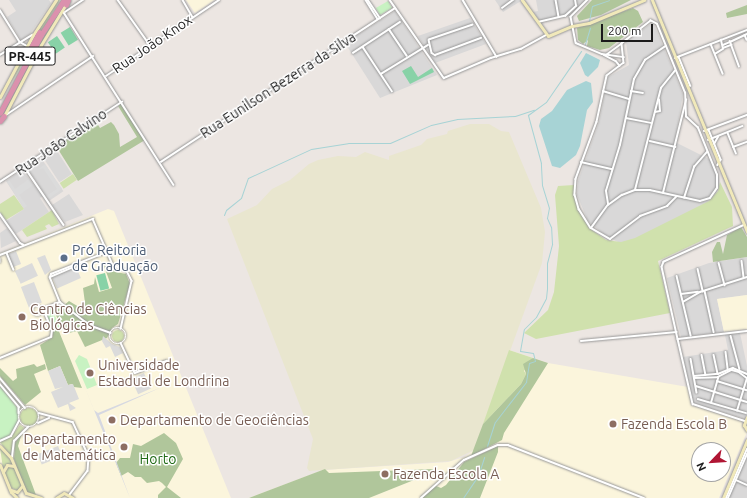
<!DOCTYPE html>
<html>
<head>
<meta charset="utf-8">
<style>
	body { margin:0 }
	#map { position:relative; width:747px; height:498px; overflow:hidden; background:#ece6e2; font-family:Ubuntu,sans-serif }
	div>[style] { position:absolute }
	.residential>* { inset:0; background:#d9d8d8; transform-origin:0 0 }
	.education>* { inset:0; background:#fbf5dc }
	.farmland>* { inset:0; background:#e9e6cf }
	.grass>* { inset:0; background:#d0e1ad; transform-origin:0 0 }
	.round { border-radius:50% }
	.forest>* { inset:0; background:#b0c69b }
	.park>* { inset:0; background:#c8f2c2; transform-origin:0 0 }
	.pitch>* { inset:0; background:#88d2a7; transform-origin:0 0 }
	.parking>* { inset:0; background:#dbdbdb; transform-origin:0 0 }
	.plaza>* { inset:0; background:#d6d8e1 }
	.water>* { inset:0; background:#a7d3d5 }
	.stream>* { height:1px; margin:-0.5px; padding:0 0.5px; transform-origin:0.5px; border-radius:0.5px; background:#a7d3d5 }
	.roads { filter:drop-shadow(0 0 1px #989898) drop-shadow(0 0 1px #989898) }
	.street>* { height:1.5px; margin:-0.75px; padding:0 0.75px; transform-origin:0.75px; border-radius:0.75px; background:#fff }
	.street>.ring { margin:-0.75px; padding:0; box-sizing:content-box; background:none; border:1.5px solid #fff; border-radius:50% }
	.secondary>* { height:3px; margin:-1.5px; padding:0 1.5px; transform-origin:1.5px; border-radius:1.5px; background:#f1e9ba }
	.highway>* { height:4.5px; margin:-2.25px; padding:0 2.25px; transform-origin:2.25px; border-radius:2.25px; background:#db91ad }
	.dots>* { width:11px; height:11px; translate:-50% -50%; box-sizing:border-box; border:2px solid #fff; border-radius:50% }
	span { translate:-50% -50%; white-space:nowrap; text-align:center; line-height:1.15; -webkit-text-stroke:3px #fff; paint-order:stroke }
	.shield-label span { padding:1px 3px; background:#fff; border:1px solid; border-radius:3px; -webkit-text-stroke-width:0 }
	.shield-label { font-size:13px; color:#1b1b1b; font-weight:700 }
	.street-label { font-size:14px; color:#1b1b1b }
	.service-label { font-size:14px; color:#4e5e75 }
	.left { translate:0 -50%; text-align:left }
	.education-label { font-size:14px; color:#785e54 }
	.right { translate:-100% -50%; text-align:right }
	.park-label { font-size:14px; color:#206b17 }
	.north { position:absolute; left:691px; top:442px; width:40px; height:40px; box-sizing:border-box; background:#fff; border:1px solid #a4a4a4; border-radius:50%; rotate:245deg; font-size:11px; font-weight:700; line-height:16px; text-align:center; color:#1b1b1b }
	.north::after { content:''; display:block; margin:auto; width:14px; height:18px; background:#b01634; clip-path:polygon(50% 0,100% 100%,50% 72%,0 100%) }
	.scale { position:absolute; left:601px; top:24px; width:52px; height:18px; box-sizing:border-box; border:2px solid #1b1b1b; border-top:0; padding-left:5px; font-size:12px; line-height:14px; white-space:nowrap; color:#1b1b1b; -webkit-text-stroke:3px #fff; paint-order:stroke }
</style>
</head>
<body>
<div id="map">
	<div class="residential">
		<div style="clip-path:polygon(9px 0,49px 0,51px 3px,30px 34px,21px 40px,7px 17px,16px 11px)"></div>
		<div style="clip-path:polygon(495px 0,520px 0,521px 1px,503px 12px)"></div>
		<div style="clip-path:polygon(536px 0,585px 0,586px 1px,571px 12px,569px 16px,540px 21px,533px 12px,538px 11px)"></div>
		<div style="clip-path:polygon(395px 11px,437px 75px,380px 98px,345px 43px)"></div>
		<div style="clip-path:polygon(470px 18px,486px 44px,435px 63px,418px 36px)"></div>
		<div style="clip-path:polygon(653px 22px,683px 94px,675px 142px,713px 161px,719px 177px,720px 187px,712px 200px,633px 241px,620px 243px,606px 236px,588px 221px,577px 195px,578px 181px,599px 122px,608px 77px,629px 65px,626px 42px)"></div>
		<div style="left:55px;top:148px;width:31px;height:15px;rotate:57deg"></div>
		<div style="left:41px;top:158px;width:40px;height:17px;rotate:56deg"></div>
		<div style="clip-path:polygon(22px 170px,43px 196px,40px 198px,49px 212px,16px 234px,6px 221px,24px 209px,6px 181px)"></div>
		<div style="clip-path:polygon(69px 194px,83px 215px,65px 222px,52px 205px)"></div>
		<div style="clip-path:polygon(7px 228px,16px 241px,1px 248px,0 233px)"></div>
		<div style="clip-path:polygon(747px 257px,747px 295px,717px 299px,724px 332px,681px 337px,667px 278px,709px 263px)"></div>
		<div style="clip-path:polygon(740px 333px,747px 366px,747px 415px,743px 418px,693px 403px,683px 357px,728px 350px,725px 335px)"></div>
		<div style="clip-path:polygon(747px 443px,747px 498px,724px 498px)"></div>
	</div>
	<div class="education">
		<div style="clip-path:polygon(186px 0,214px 0,195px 13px)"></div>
		<div style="clip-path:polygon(108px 209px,114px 211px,231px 498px,0 498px,0 253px)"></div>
		<div style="clip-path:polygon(747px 295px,747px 329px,724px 332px,717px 299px)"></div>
		<div style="clip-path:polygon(evenodd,509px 350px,548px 363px,688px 387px,691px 405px,741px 421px,747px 432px,719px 498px,249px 498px,323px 470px,448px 462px,464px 457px,474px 450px,509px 350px,699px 450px,723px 450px,723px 474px,699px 474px,699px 450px)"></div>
	</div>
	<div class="farmland">
		<div style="clip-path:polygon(470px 124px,489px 124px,501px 131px,509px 132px,541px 208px,545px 232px,542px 263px,474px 450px,451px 461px,309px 471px,307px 468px,313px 439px,227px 219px,257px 205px,272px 189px,290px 180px,309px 164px,318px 160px,338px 156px,356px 157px,365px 152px,389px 160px,389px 156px,421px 145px,427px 139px,447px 134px,448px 131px)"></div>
	</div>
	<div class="grass">
		<div style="clip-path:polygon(57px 0,60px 0,10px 85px,26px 50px)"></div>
		<div style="left:73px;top:174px;width:7px;height:16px;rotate:56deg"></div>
		<div style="clip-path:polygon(720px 182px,732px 207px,733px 226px,658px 261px,670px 313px,536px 339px,524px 333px,548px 310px,554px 292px,559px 246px,555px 195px,558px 186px,574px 185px,577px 206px,589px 228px,606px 240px,621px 242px,635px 238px,709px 201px,718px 191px)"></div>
		<div style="clip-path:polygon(14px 195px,24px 209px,6px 220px,0 212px,0 204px)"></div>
		<div style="clip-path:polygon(52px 210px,59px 224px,52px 227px,49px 224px,45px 226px,47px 229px,27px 237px,22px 230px)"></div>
		<div class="round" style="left:112px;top:330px;width:12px;height:12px"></div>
		<div style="clip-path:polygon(509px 350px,533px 358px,524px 371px,526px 374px,521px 384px,483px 424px)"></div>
		<div class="round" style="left:20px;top:408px;width:18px;height:18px"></div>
		<div style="clip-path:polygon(20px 425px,24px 428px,13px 442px,11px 457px,0 442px,12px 436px)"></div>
		<div style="clip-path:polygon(0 448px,7px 455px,13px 464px,7px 464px,3px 468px)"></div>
		<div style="clip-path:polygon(7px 466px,14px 467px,21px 485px,19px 491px,10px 487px,4px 471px)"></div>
	</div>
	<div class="forest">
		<div style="clip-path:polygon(592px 0,631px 0,601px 15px,579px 21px,577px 16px)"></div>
		<div style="clip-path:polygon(747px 5px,747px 14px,727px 18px,726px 13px)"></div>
		<div style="clip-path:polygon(633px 8px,638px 11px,643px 22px,609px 48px,600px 50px,587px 46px,588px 40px,583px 44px,578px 40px,577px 28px)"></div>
		<div style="clip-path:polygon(122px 103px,145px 140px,78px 181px,56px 146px,95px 120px,100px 128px,111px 122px,114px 125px,119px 134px,120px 147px,137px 137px,118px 106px)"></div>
		<div style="clip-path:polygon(741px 227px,747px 237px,747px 257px,713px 262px,712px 252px,717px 242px,720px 242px,723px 254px,727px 235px)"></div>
		<div style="clip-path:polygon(107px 262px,116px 272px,126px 274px,130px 284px,118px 324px,112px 328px,107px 338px,85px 347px,77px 331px,65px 334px,52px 307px,62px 307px,69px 301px,79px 307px,85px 303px,83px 288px,94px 284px,95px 277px,99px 292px,112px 288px,104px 266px)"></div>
		<div style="clip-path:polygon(52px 329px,58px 329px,82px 388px,74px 387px,72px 384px,68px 385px,60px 366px,48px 371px,40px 345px,53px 337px)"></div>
		<div style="clip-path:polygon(533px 358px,548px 363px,504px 433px,502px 440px,471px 456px,483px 424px,521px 384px,526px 374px,523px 364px)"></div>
		<div style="clip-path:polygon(34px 364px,37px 367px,45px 364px,46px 369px,34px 374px,41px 392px,25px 405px,0 376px,0 368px,13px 381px,17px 378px,16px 369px)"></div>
		<div style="clip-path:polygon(22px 433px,18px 446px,36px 495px,25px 491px,14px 459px,15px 443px)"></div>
		<div style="clip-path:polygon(164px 433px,176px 443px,183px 459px,167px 487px,181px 498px,158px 498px,158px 495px,166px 487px,162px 483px,159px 481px,147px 483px,141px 477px,135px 477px,128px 472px,121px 476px,116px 463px,120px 458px,130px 458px,133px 444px,141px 446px)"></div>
		<div style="clip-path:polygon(498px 446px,498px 452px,480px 498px,422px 498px,436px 486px,441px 488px,446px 485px,464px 462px)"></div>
		<div style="clip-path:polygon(325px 469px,329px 473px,434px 469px,419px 478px,369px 498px,249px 498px)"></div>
	</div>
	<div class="park">
		<div style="left:388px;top:1px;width:8px;height:14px;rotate:60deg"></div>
		<div style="clip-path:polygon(51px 306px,60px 328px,51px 327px,44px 309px)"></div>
		<div style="clip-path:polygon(79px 355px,87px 359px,97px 385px,87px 389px,75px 361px)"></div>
		<div style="clip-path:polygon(0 386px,19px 410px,17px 426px,9px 436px,0 440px)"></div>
	</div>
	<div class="pitch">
		<div style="left:70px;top:27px;width:15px;height:11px;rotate:58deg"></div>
		<div style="left:57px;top:36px;width:14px;height:11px;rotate:56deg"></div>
		<div style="clip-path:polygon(411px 66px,418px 77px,432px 68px,434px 72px,410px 84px,402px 71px)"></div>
		<div style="left:105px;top:273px;width:16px;height:9px;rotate:75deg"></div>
	</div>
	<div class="parking">
		<div style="clip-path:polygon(45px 164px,62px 189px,48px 199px,46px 196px,57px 189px,43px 168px,37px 170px)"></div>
		<div style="clip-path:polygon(29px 179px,33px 185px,19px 195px,27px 206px,24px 208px,7px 182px,9px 180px,15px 189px)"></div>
		<div style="left:16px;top:251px;width:14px;height:9px;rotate:69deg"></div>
		<div style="clip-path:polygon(45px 255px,51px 270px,45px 275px,37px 258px)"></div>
		<div style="left:32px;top:263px;width:14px;height:19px;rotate:65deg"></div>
		<div style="left:76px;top:267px;width:12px;height:26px;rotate:66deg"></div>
		<div style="left:34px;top:282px;width:22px;height:14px;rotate:69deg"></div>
		<div style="clip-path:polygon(103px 336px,112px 344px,120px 347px,123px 353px,115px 357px,110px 346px,106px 348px,102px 341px)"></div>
		<div style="clip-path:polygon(60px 366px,68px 385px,73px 384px,79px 399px,69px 403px,76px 408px,70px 411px,68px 404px,58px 408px,51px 392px,63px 387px,55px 389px,48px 371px)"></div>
		<div style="left:144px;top:373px;width:17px;height:14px;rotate:66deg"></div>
		<div style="left:58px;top:446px;width:11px;height:22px;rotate:68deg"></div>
	</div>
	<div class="plaza">
		<div style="clip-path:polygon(52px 307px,94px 410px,98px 413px,162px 387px,99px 415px,130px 498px)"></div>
	</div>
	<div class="water">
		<div style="clip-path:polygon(586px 53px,600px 60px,598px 67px,588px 77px,585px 75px,580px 63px)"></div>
		<div style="clip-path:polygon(586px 81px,591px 83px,593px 102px,587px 110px,580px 146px,576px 155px,560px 168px,552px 166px,539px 126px,541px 119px,552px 111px,567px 90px)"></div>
	</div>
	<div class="stream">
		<div style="left:589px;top:21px;width:15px;rotate:-79deg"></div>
		<div style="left:592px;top:6px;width:18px;rotate:-19deg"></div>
		<div style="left:585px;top:44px;width:17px;rotate:-73deg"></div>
		<div style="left:224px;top:215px;width:5px;rotate:-68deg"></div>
		<div style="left:226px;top:210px;width:19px;rotate:-39deg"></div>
		<div style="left:241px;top:198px;width:21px;rotate:-71deg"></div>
		<div style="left:248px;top:178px;width:69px;rotate:-24.7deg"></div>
		<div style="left:311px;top:149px;width:37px;rotate:-9deg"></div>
		<div style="left:348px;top:143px;width:42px"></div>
		<div style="left:390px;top:143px;width:45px;rotate:-23.7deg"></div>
		<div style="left:431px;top:125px;width:27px;rotate:-13deg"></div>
		<div style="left:457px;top:119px;width:58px;rotate:-3deg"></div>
		<div style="left:515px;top:116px;width:20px;rotate:-18deg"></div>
		<div style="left:487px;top:446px;width:25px;rotate:-72deg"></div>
		<div style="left:495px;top:422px;width:51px;rotate:-52.2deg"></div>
		<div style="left:526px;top:382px;width:19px;rotate:-81deg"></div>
		<div style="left:529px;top:363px;width:6px;rotate:-18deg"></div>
		<div style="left:535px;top:361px;width:8px;rotate:-104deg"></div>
		<div style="left:533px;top:353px;width:13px;rotate:-171deg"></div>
		<div style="left:520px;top:351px;width:22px;rotate:-80deg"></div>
		<div style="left:524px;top:329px;width:17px;rotate:-45deg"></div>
		<div style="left:536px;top:317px;width:21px;rotate:-62deg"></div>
		<div style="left:546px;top:298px;width:10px;rotate:-84deg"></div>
		<div style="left:547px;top:288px;width:25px;rotate:-90deg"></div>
		<div style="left:547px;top:263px;width:20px;rotate:-75deg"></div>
		<div style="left:552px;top:244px;width:17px;rotate:-93deg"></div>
		<div style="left:551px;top:227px;width:10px;rotate:-114deg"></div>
		<div style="left:547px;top:218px;width:10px;rotate:-79deg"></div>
		<div style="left:549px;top:208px;width:24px;rotate:-107deg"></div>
		<div style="left:542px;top:185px;width:22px;rotate:-93deg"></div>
		<div style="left:541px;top:163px;width:50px;rotate:-105.2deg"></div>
		<div style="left:528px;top:115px;width:22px;rotate:-36deg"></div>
		<div style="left:546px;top:102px;width:62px;rotate:-55.5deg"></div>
		<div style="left:463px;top:498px;width:27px;rotate:-56deg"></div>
		<div style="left:478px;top:476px;width:20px;rotate:-72deg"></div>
	</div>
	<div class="roads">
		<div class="street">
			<div style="left:118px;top:0;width:55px;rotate:54.6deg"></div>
			<div style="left:183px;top:0;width:20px;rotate:60deg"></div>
			<div style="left:366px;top:0;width:22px;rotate:58deg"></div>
			<div style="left:368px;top:0;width:22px;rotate:56deg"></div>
			<div style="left:390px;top:0;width:95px;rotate:55.3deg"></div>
			<div style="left:444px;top:78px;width:51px;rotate:-23.1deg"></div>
			<div style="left:491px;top:58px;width:31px;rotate:-17deg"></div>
			<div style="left:521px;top:49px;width:29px;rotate:-29deg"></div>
			<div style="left:463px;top:0;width:66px;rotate:59.2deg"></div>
			<div style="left:556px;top:0;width:17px;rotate:80deg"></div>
			<div style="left:588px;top:0;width:24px;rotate:135deg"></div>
			<div style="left:571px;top:17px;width:26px;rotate:79deg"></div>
			<div style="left:576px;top:43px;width:28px;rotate:23deg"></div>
			<div style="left:602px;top:54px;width:22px;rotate:8deg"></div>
			<div style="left:502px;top:8px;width:14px;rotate:-36deg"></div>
			<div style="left:0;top:10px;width:38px;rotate:58deg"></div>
			<div style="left:20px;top:42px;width:8px;rotate:30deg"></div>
			<div style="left:63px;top:11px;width:206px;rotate:57.5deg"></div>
			<div style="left:65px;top:12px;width:22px;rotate:-34deg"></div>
			<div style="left:538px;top:22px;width:28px;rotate:-13deg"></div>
			<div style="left:565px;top:16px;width:15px;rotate:-42deg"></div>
			<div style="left:576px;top:6px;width:6px;rotate:-99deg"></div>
			<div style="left:473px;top:25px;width:46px;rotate:161.2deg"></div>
			<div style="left:429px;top:40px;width:13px;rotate:77deg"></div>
			<div style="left:432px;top:53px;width:4px;rotate:34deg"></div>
			<div style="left:435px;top:55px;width:49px;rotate:-20.3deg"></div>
			<div style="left:389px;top:29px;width:32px;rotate:56deg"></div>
			<div style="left:745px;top:35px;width:5px;rotate:68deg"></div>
			<div style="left:711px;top:44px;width:32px;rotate:68deg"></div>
			<div style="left:723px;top:45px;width:8px;rotate:-23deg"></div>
			<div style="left:363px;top:47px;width:53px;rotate:56.6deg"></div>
			<div style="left:723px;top:48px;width:9px;rotate:-21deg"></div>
			<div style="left:353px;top:53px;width:56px;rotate:-33.4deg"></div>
			<div style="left:715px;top:54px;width:9px;rotate:-32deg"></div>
			<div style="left:723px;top:49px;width:9px;rotate:-103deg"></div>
			<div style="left:0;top:55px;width:38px;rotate:-32deg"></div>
			<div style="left:604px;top:55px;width:13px;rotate:27deg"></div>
			<div style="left:616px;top:61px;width:6px;rotate:51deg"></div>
			<div style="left:606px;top:55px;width:19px;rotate:-36deg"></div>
			<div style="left:679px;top:57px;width:31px;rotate:68deg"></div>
			<div style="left:675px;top:58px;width:77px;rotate:-21.3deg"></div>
			<div style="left:739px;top:67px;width:27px;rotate:-110deg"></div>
			<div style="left:730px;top:42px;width:19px;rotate:-25deg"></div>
			<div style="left:381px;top:74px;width:55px;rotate:-31.7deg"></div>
			<div style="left:106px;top:76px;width:136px;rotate:-33.9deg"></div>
			<div style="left:603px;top:91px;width:27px;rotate:17deg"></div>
			<div style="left:631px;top:91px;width:12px;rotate:9deg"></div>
			<div style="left:655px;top:112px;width:5px;rotate:-11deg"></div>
			<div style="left:660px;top:111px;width:11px;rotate:-95deg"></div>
			<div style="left:6px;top:115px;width:105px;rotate:-34.1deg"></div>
			<div style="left:626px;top:118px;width:25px;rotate:11deg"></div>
			<div style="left:709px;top:130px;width:32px;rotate:68deg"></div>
			<div style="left:721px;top:160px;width:6px;rotate:121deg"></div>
			<div style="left:704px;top:131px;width:46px;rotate:-20.4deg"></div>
			<div style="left:728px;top:133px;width:22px;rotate:68deg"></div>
			<div style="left:708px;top:140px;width:37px;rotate:-22deg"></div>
			<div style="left:650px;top:141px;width:26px;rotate:13deg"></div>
			<div style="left:714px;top:144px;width:8px;rotate:-60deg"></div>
			<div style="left:733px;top:147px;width:15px;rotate:-20deg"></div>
			<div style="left:161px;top:162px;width:280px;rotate:-33.3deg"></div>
			<div style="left:581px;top:162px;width:32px;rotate:13deg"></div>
			<div style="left:24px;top:166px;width:71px;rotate:55.9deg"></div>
			<div style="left:0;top:182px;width:146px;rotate:-33.3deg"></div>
			<div style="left:635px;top:190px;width:105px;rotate:-75.7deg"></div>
			<div style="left:661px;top:88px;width:22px;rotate:-51deg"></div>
			<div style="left:663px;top:193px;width:96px;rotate:-76.1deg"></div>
			<div style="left:684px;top:198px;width:33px;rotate:-72deg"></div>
			<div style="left:694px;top:167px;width:20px;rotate:-49deg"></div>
			<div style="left:608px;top:204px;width:13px;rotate:-99deg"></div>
			<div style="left:606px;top:191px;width:48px;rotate:-73.1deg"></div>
			<div style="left:620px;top:145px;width:67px;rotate:-78deg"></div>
			<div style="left:634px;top:79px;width:22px;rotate:-60deg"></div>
			<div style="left:645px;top:60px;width:25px;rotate:-34deg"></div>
			<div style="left:0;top:214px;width:35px;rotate:55deg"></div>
			<div style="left:20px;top:243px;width:4px;rotate:27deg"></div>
			<div style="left:745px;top:225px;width:89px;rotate:155.4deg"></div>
			<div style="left:664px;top:262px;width:5px;rotate:112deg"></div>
			<div style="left:662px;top:267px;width:74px;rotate:77.5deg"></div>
			<div style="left:678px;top:339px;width:69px;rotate:-6.6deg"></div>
			<div style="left:591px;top:228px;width:29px;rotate:-54deg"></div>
			<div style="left:608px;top:205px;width:17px;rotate:-36deg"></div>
			<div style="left:622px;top:195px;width:14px;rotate:-21deg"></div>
			<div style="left:635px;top:190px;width:15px"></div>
			<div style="left:650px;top:190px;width:51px;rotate:12.4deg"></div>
			<div style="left:700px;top:201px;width:10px;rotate:-17deg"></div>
			<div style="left:710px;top:198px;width:12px;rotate:-55deg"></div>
			<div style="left:717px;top:188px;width:13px;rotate:-90deg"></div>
			<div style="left:717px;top:175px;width:51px;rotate:-112deg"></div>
			<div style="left:698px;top:128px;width:16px;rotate:-137deg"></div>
			<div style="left:686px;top:117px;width:24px;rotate:-92deg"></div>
			<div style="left:685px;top:93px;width:74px;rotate:-112.1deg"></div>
			<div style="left:657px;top:24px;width:7px;rotate:-153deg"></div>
			<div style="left:651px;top:21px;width:37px;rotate:142deg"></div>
			<div style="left:622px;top:44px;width:19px;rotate:84deg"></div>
			<div style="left:624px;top:63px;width:21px;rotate:143deg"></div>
			<div style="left:607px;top:76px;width:47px;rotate:102.3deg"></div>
			<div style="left:597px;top:122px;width:61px;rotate:110.2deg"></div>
			<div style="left:576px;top:179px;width:16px;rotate:94deg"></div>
			<div style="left:575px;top:195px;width:15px;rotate:74deg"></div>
			<div style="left:579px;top:209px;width:22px;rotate:58deg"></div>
			<div style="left:591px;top:228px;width:22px;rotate:30deg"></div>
			<div style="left:610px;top:239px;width:38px;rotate:-37deg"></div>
			<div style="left:640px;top:216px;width:29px;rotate:-20deg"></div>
			<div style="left:667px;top:206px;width:13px;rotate:-45deg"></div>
			<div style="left:7px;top:253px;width:18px;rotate:68deg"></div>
			<div style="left:0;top:255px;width:100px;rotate:-21.2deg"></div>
			<div style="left:93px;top:219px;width:50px;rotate:66.5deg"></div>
			<div style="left:113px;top:265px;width:15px;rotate:23deg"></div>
			<div style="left:127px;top:271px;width:11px;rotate:63deg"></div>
			<div style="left:132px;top:281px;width:49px;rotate:102.9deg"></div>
			<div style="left:0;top:259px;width:3px;rotate:90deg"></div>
			<div style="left:742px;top:261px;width:16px;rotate:83deg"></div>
			<div style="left:719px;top:263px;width:23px;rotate:75deg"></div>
			<div style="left:698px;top:269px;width:23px;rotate:77deg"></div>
			<div style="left:677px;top:276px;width:61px;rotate:76.7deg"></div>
			<div style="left:50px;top:277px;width:27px;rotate:68deg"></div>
			<div style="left:60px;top:302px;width:37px;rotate:38deg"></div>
			<div style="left:89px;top:325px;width:23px;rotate:20deg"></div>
			<div style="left:50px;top:277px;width:3px;rotate:-72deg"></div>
			<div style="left:51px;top:274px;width:60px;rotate:-21.4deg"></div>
			<div style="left:50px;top:277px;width:26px;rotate:-23deg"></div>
			<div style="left:74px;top:267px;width:4px;rotate:-56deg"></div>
			<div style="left:705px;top:291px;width:42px;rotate:77.6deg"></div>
			<div style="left:681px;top:294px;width:17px;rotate:-7deg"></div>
			<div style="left:683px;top:302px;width:20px;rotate:-30deg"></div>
			<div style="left:700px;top:292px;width:49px;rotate:-17.7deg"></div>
			<div class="ring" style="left:32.5px;top:305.5px;width:9.5px;height:9.5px"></div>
			<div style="left:43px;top:309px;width:18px;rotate:-22deg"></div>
			<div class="ring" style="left:110px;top:328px;width:14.5px;height:14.5px"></div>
			<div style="left:731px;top:336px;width:34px;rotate:75deg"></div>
			<div style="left:678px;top:339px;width:67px;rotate:77deg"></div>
			<div style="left:693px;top:404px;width:55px;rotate:18.1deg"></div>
			<div style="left:581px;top:341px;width:96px;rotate:-5.4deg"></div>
			<div style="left:121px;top:343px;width:33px;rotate:65deg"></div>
			<div style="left:135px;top:373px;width:34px;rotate:-21deg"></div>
			<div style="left:726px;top:352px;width:17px;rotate:83deg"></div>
			<div style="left:702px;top:355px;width:20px;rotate:79deg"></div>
			<div style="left:714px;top:355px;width:19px;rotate:78deg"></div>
			<div style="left:0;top:358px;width:55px;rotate:-22.4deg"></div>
			<div style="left:51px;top:337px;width:6px;rotate:-81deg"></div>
			<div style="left:52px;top:331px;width:22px;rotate:-112deg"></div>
			<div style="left:691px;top:359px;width:34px;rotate:80deg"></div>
			<div style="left:694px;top:376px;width:24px;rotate:-5deg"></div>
			<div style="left:718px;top:374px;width:16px;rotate:-22deg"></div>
			<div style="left:733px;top:368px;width:15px;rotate:23deg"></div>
			<div style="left:0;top:378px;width:39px;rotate:50deg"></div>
			<div style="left:694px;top:378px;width:24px;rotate:-2deg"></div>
			<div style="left:718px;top:377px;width:16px;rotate:-27deg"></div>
			<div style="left:732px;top:370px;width:7px;rotate:16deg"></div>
			<div style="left:739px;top:372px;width:10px;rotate:37deg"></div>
			<div style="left:717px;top:381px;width:31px;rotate:17deg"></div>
			<div style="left:0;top:384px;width:30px;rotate:50deg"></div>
			<div style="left:19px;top:407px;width:6px;rotate:90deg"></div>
			<div style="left:696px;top:386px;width:53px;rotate:17.4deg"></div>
			<div style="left:698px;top:399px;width:50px;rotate:16.3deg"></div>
			<div style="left:711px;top:403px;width:26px;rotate:-74deg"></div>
			<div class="ring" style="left:19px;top:407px;width:18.5px;height:18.5px"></div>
			<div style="left:737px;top:411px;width:34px;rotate:-73deg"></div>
			<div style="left:39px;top:413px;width:35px;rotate:15deg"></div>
			<div style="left:73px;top:422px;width:38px;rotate:65deg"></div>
			<div style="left:89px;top:457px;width:14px;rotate:94deg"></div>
			<div style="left:88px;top:471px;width:30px;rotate:127deg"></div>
			<div style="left:38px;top:423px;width:12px;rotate:-24deg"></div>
			<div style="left:0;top:441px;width:12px;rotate:-24deg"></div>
			<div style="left:11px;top:436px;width:17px;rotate:-62deg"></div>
			<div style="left:12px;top:457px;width:16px;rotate:-83deg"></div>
			<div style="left:14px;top:441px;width:20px;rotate:-45deg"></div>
			<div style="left:736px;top:480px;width:12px;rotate:24deg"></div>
			<div style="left:421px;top:498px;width:57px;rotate:-41.5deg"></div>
			<div style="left:464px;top:460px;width:37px;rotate:-24deg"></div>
			<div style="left:498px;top:445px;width:10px"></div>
			<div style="left:508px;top:445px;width:146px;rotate:21.3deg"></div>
			<div style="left:726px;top:498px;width:53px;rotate:-66.8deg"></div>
			<div style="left:728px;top:498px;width:48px;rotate:-66.6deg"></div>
		</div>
		<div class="secondary">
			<div style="left:522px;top:0;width:44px;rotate:54.2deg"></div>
			<div style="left:548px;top:36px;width:26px;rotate:-23deg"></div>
			<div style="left:572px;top:26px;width:17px;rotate:-10deg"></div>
			<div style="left:589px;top:23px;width:60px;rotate:-22.7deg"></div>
			<div style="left:652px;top:0;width:251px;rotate:67.7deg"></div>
			<div style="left:0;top:97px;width:70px;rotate:-62deg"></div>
			<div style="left:33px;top:35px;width:42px;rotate:-56.7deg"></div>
			<div style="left:3px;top:118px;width:82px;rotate:-62.5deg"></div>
			<div style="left:41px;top:45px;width:48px;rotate:-58.6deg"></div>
			<div style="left:747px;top:417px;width:9px;rotate:111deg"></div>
			<div style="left:744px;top:425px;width:6px;rotate:59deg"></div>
			<div style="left:0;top:446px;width:16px;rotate:47deg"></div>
			<div style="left:11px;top:458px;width:38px;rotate:67deg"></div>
			<div style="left:26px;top:493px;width:16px;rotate:18deg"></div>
			<div style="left:0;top:465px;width:29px;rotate:68deg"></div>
			<div style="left:11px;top:492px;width:8px;rotate:45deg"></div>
			<div style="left:3px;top:472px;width:8px;rotate:-60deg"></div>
			<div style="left:7px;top:465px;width:7px;rotate:8deg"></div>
			<div style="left:11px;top:490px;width:6px;rotate:18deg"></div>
			<div style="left:17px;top:492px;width:8px;rotate:-50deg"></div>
			<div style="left:56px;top:498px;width:9px;rotate:-32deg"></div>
			<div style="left:64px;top:493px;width:10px;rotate:29deg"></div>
			<div style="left:723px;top:498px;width:63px;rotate:-67.5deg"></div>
		</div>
		<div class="highway">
			<div style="left:66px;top:5px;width:5px;rotate:-68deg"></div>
			<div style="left:29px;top:51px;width:21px;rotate:-61deg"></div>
			<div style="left:0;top:113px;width:88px;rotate:-62.3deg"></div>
			<div style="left:41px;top:35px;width:42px;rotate:-56.7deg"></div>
			<div style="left:0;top:121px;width:6px;rotate:-51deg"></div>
		</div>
	</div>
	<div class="dots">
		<div style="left:64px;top:258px;background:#5c6f8a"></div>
		<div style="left:22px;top:317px;background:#8d6e63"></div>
		<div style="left:90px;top:373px;background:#8d6e63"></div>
		<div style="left:112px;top:420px;background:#8d6e63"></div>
		<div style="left:613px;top:424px;background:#8d6e63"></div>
		<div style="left:124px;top:447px;background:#8d6e63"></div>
		<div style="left:385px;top:474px;background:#8d6e63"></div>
	</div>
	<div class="shield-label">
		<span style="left:30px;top:56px">PR-445</span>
	</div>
	<div class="street-label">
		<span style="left:152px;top:44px;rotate:-34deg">Rua João Knox</span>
		<span style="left:278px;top:85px;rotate:-33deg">Rua Eunilson Bezerra da Silva</span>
		<span style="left:61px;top:142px;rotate:-34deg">Rua João Calvino</span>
	</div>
	<div class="service-label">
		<span class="left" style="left:72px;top:258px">Pró Reitoria<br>de Graduação</span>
	</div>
	<div class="education-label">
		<span class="left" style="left:30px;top:317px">Centro de Ciências<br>Biológicas</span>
		<span class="left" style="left:98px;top:373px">Universidade<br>Estadual de Londrina</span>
		<span class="left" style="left:120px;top:420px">Departamento de Geociências</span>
		<span class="left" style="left:621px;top:424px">Fazenda Escola B</span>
		<span class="right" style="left:116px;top:447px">Departamento<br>de Matemática</span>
		<span class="left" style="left:393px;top:474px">Fazenda Escola A</span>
	</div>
	<div class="park-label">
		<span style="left:158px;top:459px">Horto</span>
	</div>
	<div class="north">N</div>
	<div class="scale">200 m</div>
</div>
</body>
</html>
